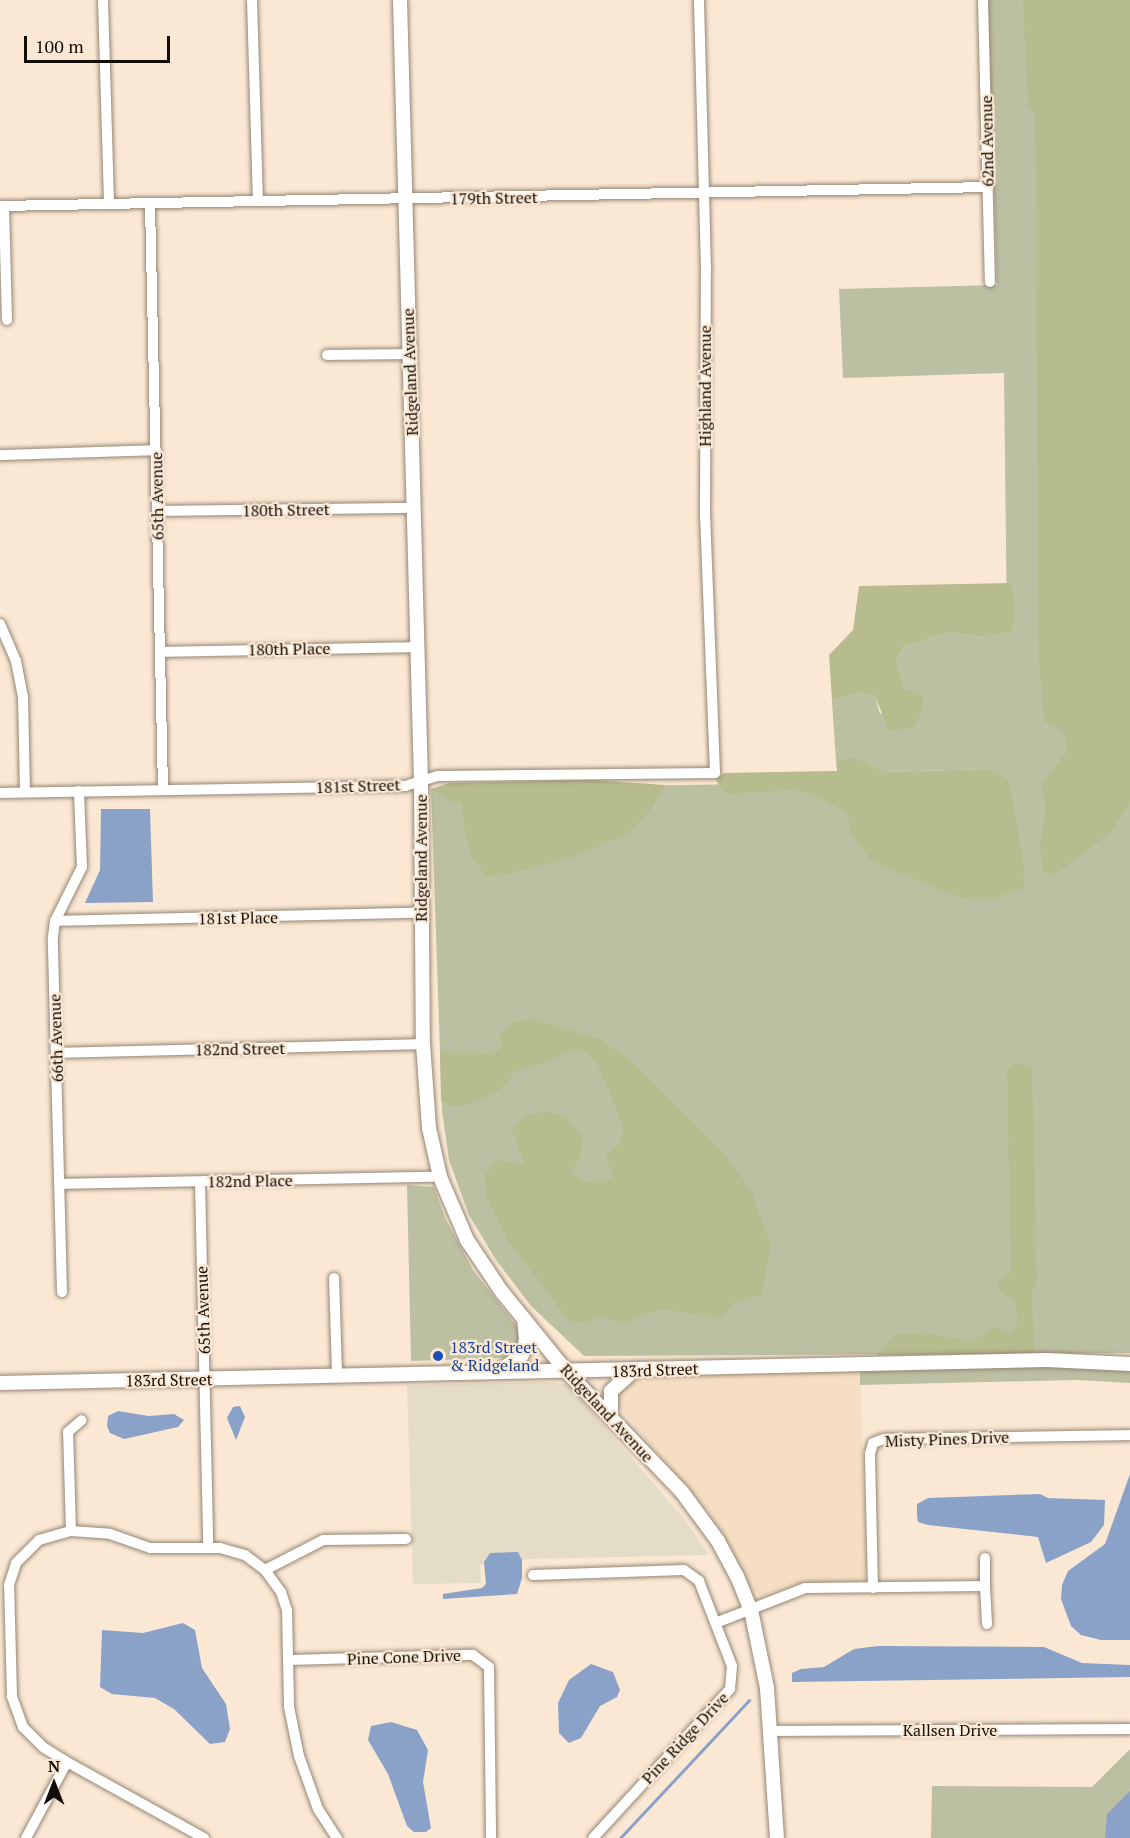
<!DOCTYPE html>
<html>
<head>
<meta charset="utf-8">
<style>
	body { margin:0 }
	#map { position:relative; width:1130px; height:1838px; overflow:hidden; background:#fae8d4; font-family:"PT Serif",serif }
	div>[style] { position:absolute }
	.commercial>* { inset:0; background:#e5dcc7 }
	.built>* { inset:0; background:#f5dec3 }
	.green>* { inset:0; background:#bcc0a2 }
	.forest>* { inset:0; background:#b6bc8e }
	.water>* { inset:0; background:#8aa2c8 }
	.stream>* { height:3px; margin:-1.5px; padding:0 1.5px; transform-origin:1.5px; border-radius:1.5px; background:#8aa2c8 }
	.roads { filter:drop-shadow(0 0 2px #958573) drop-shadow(0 0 2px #958573) }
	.minor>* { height:10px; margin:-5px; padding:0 5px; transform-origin:5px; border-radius:5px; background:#fff }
	.tertiary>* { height:14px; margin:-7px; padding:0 7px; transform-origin:7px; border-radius:7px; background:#fff }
	.dots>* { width:16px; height:16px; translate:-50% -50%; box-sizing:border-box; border:3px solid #fae8d4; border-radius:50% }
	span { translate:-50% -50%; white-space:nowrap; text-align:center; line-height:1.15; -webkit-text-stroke:4.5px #fae8d4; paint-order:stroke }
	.street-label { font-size:16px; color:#120d06 }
	.transit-label { font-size:16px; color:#164399 }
	.left { translate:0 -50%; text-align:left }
	.north { position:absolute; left:24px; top:1754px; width:60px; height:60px; -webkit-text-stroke:4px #fae8d4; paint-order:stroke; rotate:0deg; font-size:16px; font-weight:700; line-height:24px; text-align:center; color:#120d06 }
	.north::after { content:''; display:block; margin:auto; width:21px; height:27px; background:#120d06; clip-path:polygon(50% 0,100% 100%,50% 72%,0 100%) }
	.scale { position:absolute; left:24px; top:36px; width:146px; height:27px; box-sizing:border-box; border:3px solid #120d06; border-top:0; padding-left:8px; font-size:18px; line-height:21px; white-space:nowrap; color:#120d06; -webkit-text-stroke:4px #fae8d4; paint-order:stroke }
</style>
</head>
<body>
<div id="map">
	<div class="commercial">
		<div style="clip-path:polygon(547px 1382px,565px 1384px,578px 1396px,686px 1521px,709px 1555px,529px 1559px,480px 1565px,481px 1583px,413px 1584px,407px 1385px)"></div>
	</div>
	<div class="built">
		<div style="clip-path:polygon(860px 1370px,866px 1578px,859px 1583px,797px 1584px,761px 1597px,751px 1588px,711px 1515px,626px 1416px,617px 1401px,619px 1391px,639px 1377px)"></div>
	</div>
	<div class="green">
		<div style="clip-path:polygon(988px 0,1130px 0,1130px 1353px,584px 1356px,531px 1306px,496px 1260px,469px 1215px,449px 1160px,442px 1111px,431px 789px,1007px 780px,990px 769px,882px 772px,861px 759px,836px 761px,832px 701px,857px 693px,875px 696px,880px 714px,905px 690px,896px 660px,903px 647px,949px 632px,980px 637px,1007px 631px,1004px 373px,843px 378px,839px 289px,997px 285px)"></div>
		<div style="clip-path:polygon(407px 1185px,434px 1187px,445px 1218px,473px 1270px,519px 1329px,521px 1342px,517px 1352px,503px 1358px,411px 1361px)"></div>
		<div style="clip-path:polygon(1075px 1366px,1130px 1369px,1130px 1383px,1077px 1380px,860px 1385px,860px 1370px)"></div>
		<div style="clip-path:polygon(1130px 1749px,1130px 1838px,931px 1838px,932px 1786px,1092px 1787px)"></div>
	</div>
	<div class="forest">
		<div style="clip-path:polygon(1023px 0,1130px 0,1130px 803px,1110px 833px,1054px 876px,1043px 872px,1040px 849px,1046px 808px,1041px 786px,1068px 749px,1063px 731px,1044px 721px,1039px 661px,1035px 114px,1028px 107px)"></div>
		<div style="clip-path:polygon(1012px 583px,1015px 615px,1012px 631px,980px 637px,949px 632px,903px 647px,896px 660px,905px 690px,922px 694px,923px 706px,915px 727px,889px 731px,875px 696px,857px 693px,832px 701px,829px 655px,853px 630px,859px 586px)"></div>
		<div style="clip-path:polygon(849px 758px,861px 759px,883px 772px,990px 769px,1009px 780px,1023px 858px,1024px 888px,990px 900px,960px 898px,871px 861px,851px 833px,847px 813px,818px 797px,794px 790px,725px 794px,715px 779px,724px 773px,837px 771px,836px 761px)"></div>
		<div style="clip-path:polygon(591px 780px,665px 785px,652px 808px,629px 833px,577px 856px,499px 876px,486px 877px,472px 857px,465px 835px,462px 803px,452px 802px,431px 789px,449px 783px)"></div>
		<div style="clip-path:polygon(534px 1019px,600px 1039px,631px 1061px,722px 1151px,751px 1190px,771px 1245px,762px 1295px,735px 1302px,722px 1318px,661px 1309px,621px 1324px,602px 1316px,588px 1323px,569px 1321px,508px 1241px,487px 1199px,485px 1174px,497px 1160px,526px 1165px,511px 1129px,525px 1116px,546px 1111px,567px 1117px,582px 1136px,580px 1158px,571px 1171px,584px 1183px,613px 1178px,606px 1155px,619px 1144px,624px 1129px,599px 1067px,585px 1052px,566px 1052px,543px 1064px,516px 1071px,501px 1089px,465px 1106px,452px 1106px,441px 1101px,440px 1051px,492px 1054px,504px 1046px,498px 1036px,513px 1022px)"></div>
		<div style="clip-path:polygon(1022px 1063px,1032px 1068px,1037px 1280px,1032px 1290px,1034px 1354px,877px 1355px,894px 1335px,922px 1333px,973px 1341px,996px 1326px,1011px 1334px,1018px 1322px,1014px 1301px,1003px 1295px,997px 1284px,1011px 1271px,1007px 1071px,1013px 1064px)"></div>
	</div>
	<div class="water">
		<div style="clip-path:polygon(101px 809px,150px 809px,153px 902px,85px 903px,100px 870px)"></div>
		<div style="clip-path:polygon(240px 1406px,245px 1417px,236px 1440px,227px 1418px,233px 1407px)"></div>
		<div style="clip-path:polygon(118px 1411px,149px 1416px,174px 1414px,184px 1420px,178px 1427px,124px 1439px,110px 1433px,107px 1426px,108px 1416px)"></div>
		<div style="clip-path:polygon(1130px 1474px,1130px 1640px,1101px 1640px,1081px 1635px,1071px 1626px,1061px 1599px,1062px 1585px,1068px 1571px,1105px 1544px)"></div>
		<div style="clip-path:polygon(1040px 1494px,1048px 1498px,1105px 1500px,1104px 1525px,1091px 1542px,1046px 1563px,1038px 1537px,928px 1525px,918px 1522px,917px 1516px,917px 1504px,928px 1498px)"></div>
		<div style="clip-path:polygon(518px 1552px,522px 1560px,522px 1578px,517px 1594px,443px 1599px,443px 1594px,482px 1588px,486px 1584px,484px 1562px,490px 1553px)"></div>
		<div style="clip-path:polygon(183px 1623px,195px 1630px,202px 1668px,226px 1704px,230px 1729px,225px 1742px,210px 1744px,174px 1709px,155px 1698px,112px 1694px,100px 1687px,102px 1630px,143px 1633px)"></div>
		<div style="clip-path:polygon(878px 1646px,1044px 1647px,1082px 1663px,1130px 1665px,1130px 1677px,792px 1682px,792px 1673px,801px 1669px,824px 1667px,854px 1649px)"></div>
		<div style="clip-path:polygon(591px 1664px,613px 1672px,620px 1690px,617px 1697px,600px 1706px,581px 1738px,569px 1743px,559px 1733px,558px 1703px,569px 1680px)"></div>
		<div style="clip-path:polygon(391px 1722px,417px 1730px,428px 1750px,423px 1782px,431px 1828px,426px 1832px,414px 1832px,407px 1826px,388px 1774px,368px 1740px,371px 1726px)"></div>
		<div style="clip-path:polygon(1130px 1791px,1130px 1838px,1105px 1838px,1107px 1814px)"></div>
	</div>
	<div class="stream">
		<div style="left:620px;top:1838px;width:189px;rotate:-46.9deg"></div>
	</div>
	<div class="roads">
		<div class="minor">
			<div style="left:103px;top:0;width:203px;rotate:88.3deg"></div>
			<div style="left:252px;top:0;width:201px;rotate:88.3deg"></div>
			<div style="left:983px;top:0;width:282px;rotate:88.6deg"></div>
			<div style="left:150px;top:203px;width:587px;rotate:88.73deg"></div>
			<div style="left:0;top:206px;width:988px;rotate:-1.1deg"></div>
			<div style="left:4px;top:206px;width:114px;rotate:88.5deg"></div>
			<div style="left:327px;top:355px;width:82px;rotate:-0.7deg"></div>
			<div style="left:0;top:455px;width:156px;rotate:-1.8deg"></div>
			<div style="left:157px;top:511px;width:257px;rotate:-0.7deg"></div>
			<div style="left:0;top:624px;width:40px;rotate:66.6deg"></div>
			<div style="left:16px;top:661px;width:36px;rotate:79deg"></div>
			<div style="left:23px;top:696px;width:96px;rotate:88.8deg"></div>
			<div style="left:160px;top:652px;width:258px;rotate:-1.1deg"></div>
			<div style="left:0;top:793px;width:405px;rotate:-1deg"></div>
			<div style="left:405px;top:786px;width:34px;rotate:-17deg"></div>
			<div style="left:438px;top:776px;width:277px;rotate:-0.6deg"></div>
			<div style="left:715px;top:773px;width:255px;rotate:-92.2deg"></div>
			<div style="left:705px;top:518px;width:249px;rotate:-89.8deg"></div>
			<div style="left:706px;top:269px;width:269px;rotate:-91.5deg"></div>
			<div style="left:55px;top:921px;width:365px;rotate:-1.3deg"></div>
			<div style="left:57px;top:1053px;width:366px;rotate:-1.4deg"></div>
			<div style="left:200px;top:1182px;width:365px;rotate:88.7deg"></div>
			<div style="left:59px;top:1184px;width:381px;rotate:-1.1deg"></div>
			<div style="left:334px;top:1278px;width:98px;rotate:88.2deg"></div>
			<div style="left:62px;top:1292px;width:355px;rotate:-91.5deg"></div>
			<div style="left:53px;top:937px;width:16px;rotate:-83deg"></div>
			<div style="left:55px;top:921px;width:60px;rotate:-63.4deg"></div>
			<div style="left:82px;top:867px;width:76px;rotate:-92.3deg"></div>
			<div style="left:71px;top:1531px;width:99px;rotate:-91.7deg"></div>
			<div style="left:68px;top:1432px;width:18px;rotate:-41deg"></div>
			<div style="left:985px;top:1558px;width:28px;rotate:90deg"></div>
			<div style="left:265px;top:1570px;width:65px;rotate:-27.3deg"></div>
			<div style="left:323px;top:1540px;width:83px;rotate:-0.7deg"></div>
			<div style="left:533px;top:1575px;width:151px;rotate:-1.9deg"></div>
			<div style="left:684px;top:1570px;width:19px;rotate:36deg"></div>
			<div style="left:699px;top:1581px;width:91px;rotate:68.8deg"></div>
			<div style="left:732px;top:1666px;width:23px;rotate:95deg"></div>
			<div style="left:730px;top:1689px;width:202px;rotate:132.6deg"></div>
			<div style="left:873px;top:1588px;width:134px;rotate:-91.3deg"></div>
			<div style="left:870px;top:1454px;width:11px;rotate:-75deg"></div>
			<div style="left:873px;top:1443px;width:12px;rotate:-20deg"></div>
			<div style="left:884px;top:1439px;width:246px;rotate:-0.9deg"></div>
			<div style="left:718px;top:1622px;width:93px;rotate:-21.3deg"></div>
			<div style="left:805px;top:1588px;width:180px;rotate:-0.6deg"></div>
			<div style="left:985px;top:1586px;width:38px;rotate:87deg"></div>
			<div style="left:289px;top:1660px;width:184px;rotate:-1.6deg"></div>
			<div style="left:473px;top:1655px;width:20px;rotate:37deg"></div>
			<div style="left:489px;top:1667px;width:171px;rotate:89.3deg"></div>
			<div style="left:771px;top:1731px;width:359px;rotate:-0.3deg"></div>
			<div style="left:26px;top:1838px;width:86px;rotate:-61.7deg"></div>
			<div style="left:204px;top:1838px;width:157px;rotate:-151deg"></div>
			<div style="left:67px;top:1762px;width:28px;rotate:-148deg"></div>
			<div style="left:43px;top:1747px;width:28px;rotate:-135deg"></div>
			<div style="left:23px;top:1727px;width:33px;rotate:-110deg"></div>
			<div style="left:12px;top:1696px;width:111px;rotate:-91.5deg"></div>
			<div style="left:9px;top:1585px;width:23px;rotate:-72deg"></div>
			<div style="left:16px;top:1563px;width:33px;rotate:-45deg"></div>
			<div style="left:39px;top:1540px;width:33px;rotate:-16deg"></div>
			<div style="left:71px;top:1531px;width:39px;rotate:4deg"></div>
			<div style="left:110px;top:1534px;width:42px;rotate:19.3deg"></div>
			<div style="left:150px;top:1548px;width:70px"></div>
			<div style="left:220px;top:1548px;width:26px;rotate:16deg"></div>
			<div style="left:245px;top:1555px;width:25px;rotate:37deg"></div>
			<div style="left:265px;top:1570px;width:27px;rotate:54deg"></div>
			<div style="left:281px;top:1592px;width:19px;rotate:72deg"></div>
			<div style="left:287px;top:1610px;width:97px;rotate:88.8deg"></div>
			<div style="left:289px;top:1707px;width:50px;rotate:78.5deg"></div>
			<div style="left:299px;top:1756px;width:56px;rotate:70.3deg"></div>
			<div style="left:318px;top:1809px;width:35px;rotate:57deg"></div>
		</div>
		<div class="tertiary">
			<div style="left:400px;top:0;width:781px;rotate:88.46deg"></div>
			<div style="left:421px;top:781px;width:263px;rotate:89.6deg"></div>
			<div style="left:423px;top:1044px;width:84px;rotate:85.9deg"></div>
			<div style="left:429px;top:1128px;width:50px;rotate:77.3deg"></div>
			<div style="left:440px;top:1177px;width:69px;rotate:66.8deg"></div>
			<div style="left:467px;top:1240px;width:63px;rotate:56.1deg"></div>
			<div style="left:502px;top:1292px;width:103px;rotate:50.9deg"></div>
			<div style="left:567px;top:1372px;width:166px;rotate:46.2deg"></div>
			<div style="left:682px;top:1492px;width:61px;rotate:53.7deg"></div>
			<div style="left:718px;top:1541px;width:40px;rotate:62deg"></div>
			<div style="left:737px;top:1576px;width:37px;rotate:68deg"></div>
			<div style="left:751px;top:1610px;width:80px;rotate:78.4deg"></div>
			<div style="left:767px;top:1688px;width:150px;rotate:86.2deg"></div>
			<div style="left:498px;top:1372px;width:29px;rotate:-35deg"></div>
			<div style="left:522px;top:1355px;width:16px;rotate:-75deg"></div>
			<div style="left:526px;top:1340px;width:21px;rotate:-95deg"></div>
			<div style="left:0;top:1383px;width:1047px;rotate:-1.26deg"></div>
			<div style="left:1047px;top:1360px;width:83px;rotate:2.8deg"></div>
			<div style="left:611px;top:1418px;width:27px;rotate:-90deg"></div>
			<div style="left:611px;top:1391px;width:30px;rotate:-42deg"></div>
		</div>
	</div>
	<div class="dots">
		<div style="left:438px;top:1356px;background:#1a4fb4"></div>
	</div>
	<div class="street-label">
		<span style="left:987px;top:141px;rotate:-91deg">62nd Avenue</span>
		<span style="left:494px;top:198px;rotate:-1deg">179th Street</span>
		<span style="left:410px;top:372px;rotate:-92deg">Ridgeland Avenue</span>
		<span style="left:705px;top:386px;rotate:-90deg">Highland Avenue</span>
		<span style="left:157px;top:496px;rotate:-91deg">65th Avenue</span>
		<span style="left:286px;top:510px;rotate:-1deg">180th Street</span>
		<span style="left:289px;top:649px;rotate:-1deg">180th Place</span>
		<span style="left:358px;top:786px;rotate:-2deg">181st Street</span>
		<span style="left:421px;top:858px;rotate:-90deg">Ridgeland Avenue</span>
		<span style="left:238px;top:918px;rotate:-1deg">181st Place</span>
		<span style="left:56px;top:1038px;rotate:-92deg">66th Avenue</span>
		<span style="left:240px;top:1049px;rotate:-1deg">182nd Street</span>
		<span style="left:250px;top:1181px;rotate:-1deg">182nd Place</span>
		<span style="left:203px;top:1310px;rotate:-92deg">65th Avenue</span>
		<span style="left:655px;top:1370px;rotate:-2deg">183rd Street</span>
		<span style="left:169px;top:1380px;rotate:-1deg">183rd Street</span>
		<span style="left:607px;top:1413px;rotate:47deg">Ridgeland Avenue</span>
		<span style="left:947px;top:1439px;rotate:-2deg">Misty Pines Drive</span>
		<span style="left:404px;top:1657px;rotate:-2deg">Pine Cone Drive</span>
		<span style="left:950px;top:1730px">Kallsen Drive</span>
		<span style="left:685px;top:1738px;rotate:-47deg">Pine Ridge Drive</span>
	</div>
	<div class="transit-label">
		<span class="left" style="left:450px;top:1356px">183rd Street<br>&amp; Ridgeland</span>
	</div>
	<div class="north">N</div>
	<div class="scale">100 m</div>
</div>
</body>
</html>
